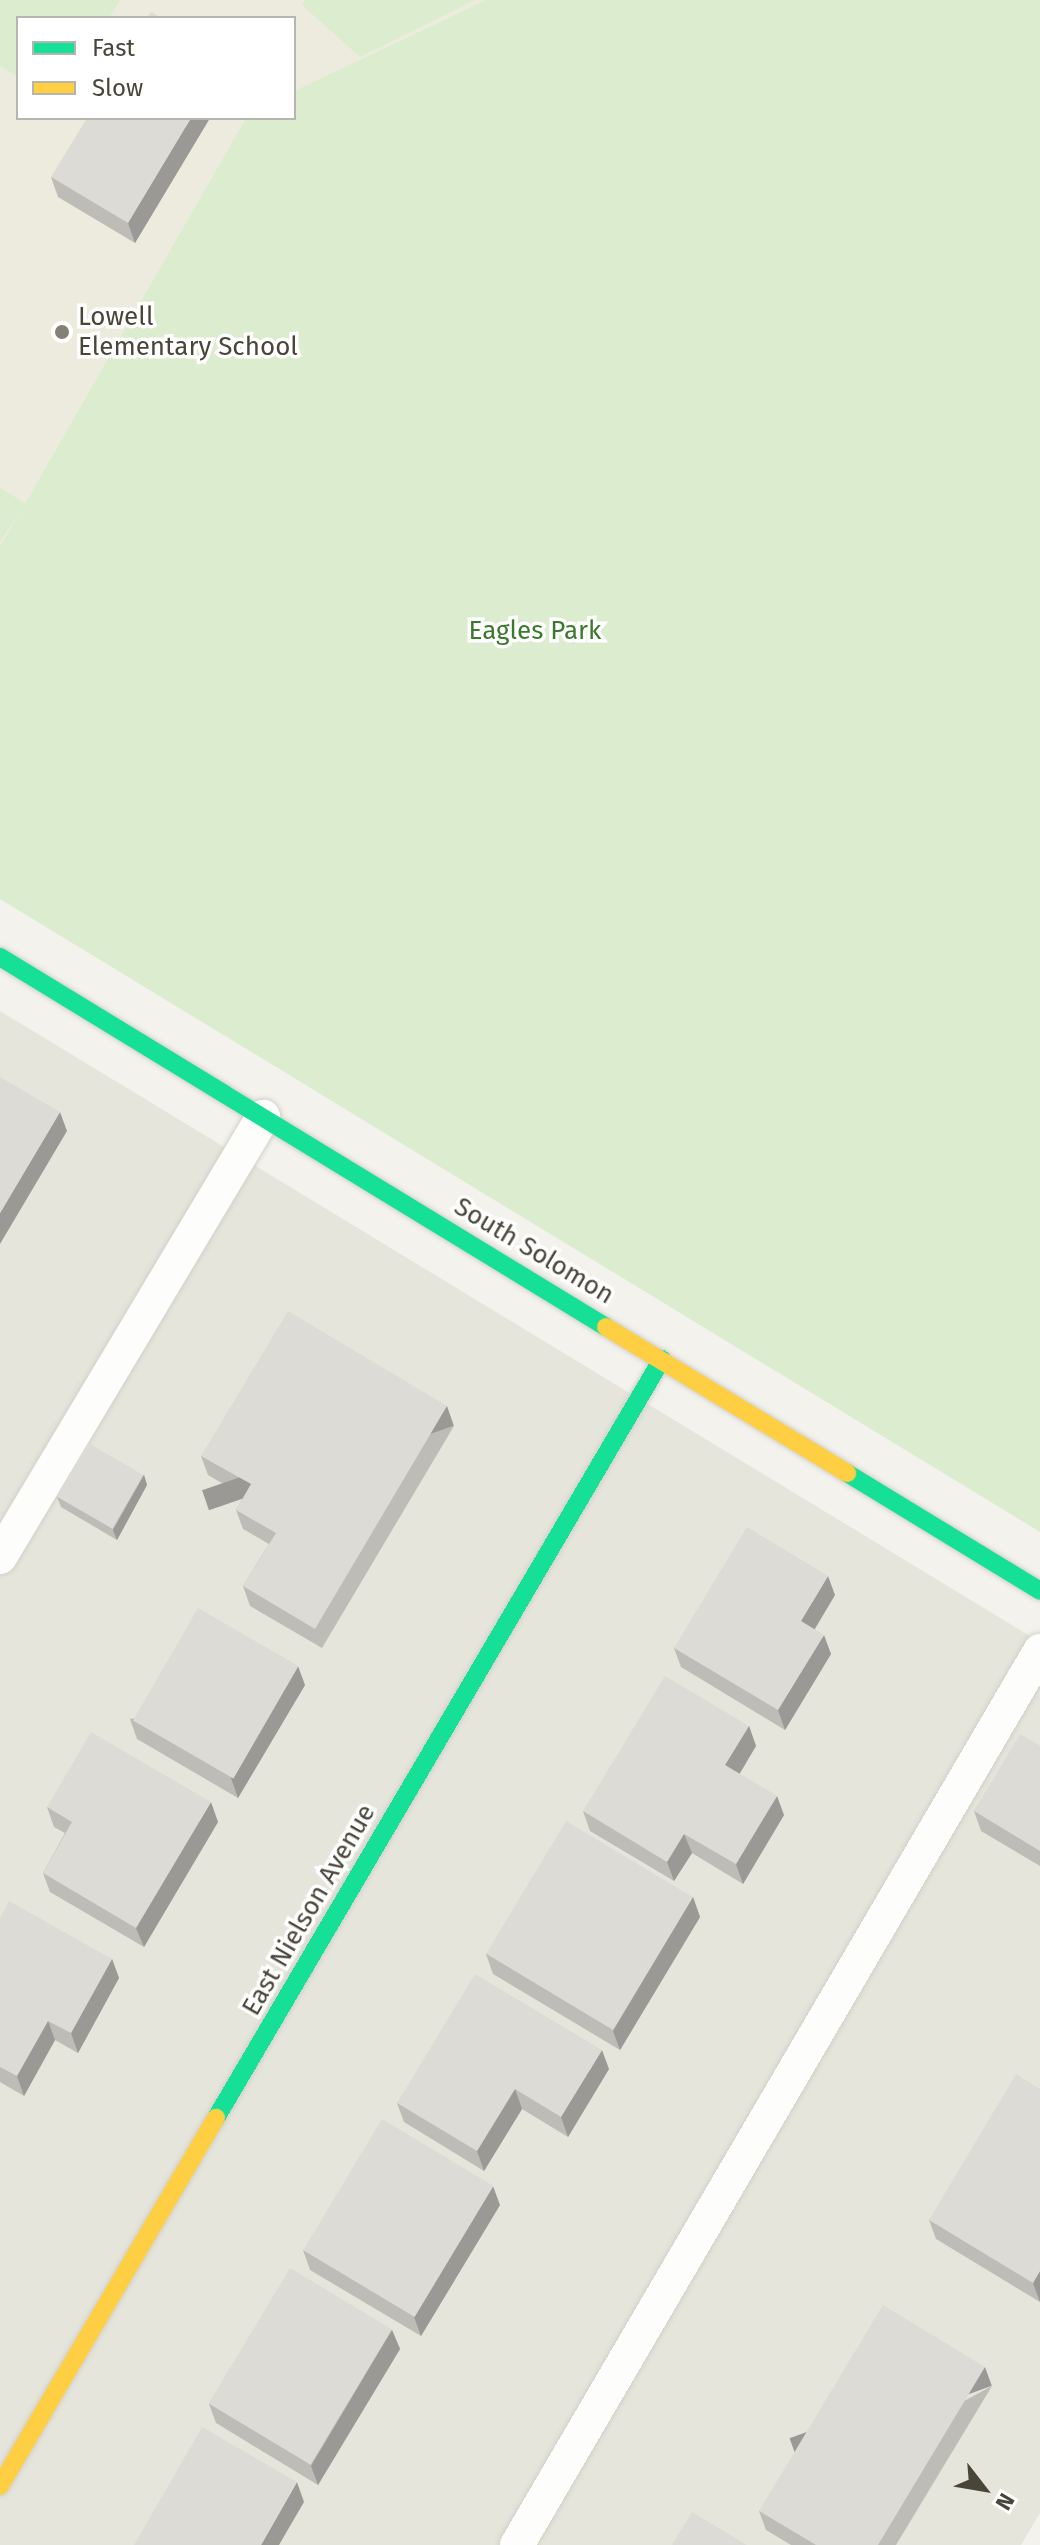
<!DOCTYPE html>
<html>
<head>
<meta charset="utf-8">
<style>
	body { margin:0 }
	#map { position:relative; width:1040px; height:2545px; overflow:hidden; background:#f3f2ed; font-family:"Fira Sans",sans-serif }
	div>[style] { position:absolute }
	.residential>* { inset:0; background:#e6e5db }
	.education>* { inset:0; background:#edebdd }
	.green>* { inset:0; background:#dbeccf }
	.roads { filter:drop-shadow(0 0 2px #d1d0ca) drop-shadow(0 0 2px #d1d0ca) }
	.lane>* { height:34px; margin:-17px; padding:0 17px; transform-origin:17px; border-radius:17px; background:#fdfdfc }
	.fast>* { height:18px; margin:-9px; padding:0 9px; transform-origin:9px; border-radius:9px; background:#16e098 }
	.slow>* { height:18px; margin:-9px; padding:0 9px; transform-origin:9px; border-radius:9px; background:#ffcf43 }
	.wall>* { inset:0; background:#bdbcb7 }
	.shaded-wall>* { inset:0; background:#9a9995; transform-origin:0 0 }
	.building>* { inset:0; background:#dcdbd5; transform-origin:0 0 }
	.dots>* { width:22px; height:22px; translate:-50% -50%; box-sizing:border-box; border:4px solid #fff; border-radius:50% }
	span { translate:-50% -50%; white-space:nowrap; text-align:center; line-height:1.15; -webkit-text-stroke:7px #fff; paint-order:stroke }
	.poi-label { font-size:26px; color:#494639 }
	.left { translate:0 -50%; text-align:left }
	.park-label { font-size:26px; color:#3b792e }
	.street-label { font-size:26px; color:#494639 }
	.legend { position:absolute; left:16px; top:16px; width:280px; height:104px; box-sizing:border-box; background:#fff; border:2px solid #b6b5b0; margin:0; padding:10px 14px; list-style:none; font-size:24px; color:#494639 }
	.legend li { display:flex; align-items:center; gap:16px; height:40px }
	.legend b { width:40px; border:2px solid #b6b5b0 }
	.north { position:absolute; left:944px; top:2449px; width:80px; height:80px; -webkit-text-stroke:6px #fff; paint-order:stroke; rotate:121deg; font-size:22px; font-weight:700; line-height:32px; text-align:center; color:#494639 }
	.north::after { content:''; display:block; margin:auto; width:28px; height:36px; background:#494639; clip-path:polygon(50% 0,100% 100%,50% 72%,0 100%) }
</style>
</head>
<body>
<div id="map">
	<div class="residential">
		<div style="clip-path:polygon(0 1011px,1040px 1642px,1040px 2513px,1021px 2545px,0 2545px)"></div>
	</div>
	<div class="education">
		<div style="clip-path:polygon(0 0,486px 0,294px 91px,294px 18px,18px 18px,18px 118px,246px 118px,0 546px)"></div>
	</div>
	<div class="green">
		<div style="clip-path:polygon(0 0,120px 0,109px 18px,18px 18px,18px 77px,0 66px)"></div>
		<div style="clip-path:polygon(305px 0,475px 0,360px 57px,302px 5px)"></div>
		<div style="clip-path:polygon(486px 0,1040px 0,1040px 1532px,0 899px,0 546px,20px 512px,0 542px,0 488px,25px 503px,246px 118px,294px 118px,294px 91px)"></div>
	</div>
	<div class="roads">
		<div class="lane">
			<div style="left:0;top:1557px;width:513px;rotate:-59.13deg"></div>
			<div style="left:517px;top:2545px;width:1036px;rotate:-59.67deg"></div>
		</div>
		<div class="fast">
			<div style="left:0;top:957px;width:710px;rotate:31.41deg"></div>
			<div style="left:847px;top:1473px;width:226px;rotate:31.4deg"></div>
			<div style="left:216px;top:2118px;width:880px;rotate:-59.56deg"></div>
		</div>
		<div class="slow">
			<div style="left:606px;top:1327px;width:282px;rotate:31.2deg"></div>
			<div style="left:0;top:2486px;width:427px;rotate:-59.6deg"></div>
		</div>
	</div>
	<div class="wall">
		<div style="clip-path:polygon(210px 118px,135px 243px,58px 197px,51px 177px)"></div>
		<div style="clip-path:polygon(454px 1426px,322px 1648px,250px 1606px,243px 1586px,269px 1544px,243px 1529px,236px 1510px,244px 1496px,208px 1475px,201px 1456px)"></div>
		<div style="clip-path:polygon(144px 1475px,147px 1485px,117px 1540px,61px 1507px,57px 1497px)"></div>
		<div style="clip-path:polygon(835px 1595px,815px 1629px,831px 1654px,785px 1730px,681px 1667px,674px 1648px)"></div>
		<div style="clip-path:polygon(305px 1685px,238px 1798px,137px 1739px,130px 1719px)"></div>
		<div style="clip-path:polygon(749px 1726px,756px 1746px,739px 1774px,784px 1815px,743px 1884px,692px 1853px,674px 1881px,590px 1831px,583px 1811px)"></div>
		<div style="clip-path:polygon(1040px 1746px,1040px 1866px,981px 1831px,974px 1811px)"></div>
		<div style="clip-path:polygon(47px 1807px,218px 1822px,144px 1947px,50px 1892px,43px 1873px,65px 1833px,54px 1827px)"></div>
		<div style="clip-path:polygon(693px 1897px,700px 1917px,620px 2050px,493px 1974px,486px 1954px)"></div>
		<div style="clip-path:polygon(0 1918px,112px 1959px,119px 1978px,78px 2053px,55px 2040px,24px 2096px,0 2082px)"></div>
		<div style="clip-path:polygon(609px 2069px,568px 2137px,522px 2109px,484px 2171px,404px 2122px,397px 2103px)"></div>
		<div style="clip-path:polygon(1040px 2089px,1040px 2302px,936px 2239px,929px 2220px)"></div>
		<div style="clip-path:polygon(500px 2205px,421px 2336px,310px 2270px,303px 2250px)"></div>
		<div style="clip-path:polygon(392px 2330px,400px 2349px,318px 2485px,216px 2423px,209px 2404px)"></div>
		<div style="clip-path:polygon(992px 2386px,896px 2545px,791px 2545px,766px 2530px,759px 2511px)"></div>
	</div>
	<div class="shaded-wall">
		<div style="clip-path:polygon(191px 118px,210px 118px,135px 243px,128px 223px)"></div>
		<div style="clip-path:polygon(60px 1112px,67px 1131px,0 1244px,0 1213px)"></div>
		<div style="left:447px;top:1406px;width:21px;height:259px;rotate:71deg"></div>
		<div style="clip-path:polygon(144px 1475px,147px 1485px,117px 1540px,113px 1530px)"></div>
		<div style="clip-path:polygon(828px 1576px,835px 1595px,808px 1640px,801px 1621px)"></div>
		<div style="clip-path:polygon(824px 1635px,831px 1654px,785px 1730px,778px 1710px)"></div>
		<div style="clip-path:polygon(298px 1666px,305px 1685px,238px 1798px,231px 1778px)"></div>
		<div style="clip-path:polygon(749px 1726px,756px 1746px,733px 1785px,725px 1765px)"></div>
		<div style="clip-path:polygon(777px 1796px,784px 1815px,743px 1884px,736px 1864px)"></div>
		<div style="clip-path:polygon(211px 1802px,218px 1822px,144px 1947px,136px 1928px)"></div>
		<div style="clip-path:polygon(684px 1834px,692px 1853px,674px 1881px,667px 1862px)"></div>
		<div style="clip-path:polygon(693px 1897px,700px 1917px,620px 2050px,613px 2031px)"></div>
		<div style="clip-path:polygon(112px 1959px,119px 1978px,78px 2053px,71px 2033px)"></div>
		<div style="clip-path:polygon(48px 2021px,55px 2040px,24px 2096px,17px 2076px)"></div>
		<div style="clip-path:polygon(602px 2050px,609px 2069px,568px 2137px,561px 2117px)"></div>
		<div style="clip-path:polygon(515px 2089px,522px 2109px,484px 2171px,477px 2151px)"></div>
		<div style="clip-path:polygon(493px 2186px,500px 2205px,421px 2336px,414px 2317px)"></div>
		<div style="clip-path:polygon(1040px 2271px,1040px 2302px,1033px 2283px)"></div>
		<div style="clip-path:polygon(392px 2330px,400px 2349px,318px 2485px,311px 2466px)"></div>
		<div style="left:985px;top:2367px;width:20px;height:208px;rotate:70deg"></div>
		<div style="clip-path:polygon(297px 2482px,304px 2502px,279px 2545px,261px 2545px)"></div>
	</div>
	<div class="building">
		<div style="clip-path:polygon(151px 12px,161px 18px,147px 18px)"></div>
		<div style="clip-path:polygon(87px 118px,191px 118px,128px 223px,51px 177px)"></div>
		<div style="clip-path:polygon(0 1077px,60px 1112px,0 1213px)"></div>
		<div style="clip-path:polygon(288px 1311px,447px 1406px,315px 1629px,243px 1586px,276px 1533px,236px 1510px,251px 1484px,201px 1456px)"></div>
		<div style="left:88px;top:1443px;width:64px;height:62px;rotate:30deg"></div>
		<div style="clip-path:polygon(747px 1527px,828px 1576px,801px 1621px,824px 1635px,778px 1710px,674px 1648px)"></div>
		<div style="left:198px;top:1608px;width:116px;height:130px;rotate:30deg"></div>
		<div style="clip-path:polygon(665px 1676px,749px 1726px,725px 1765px,777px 1796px,736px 1864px,684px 1834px,667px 1862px,583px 1811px)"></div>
		<div style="clip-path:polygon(91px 1732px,211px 1802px,136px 1928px,43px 1873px,72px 1822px,47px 1807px)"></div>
		<div style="clip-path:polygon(1020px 1734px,1040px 1746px,1040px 1851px,974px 1811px)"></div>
		<div style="left:566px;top:1821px;width:148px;height:155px;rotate:31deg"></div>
		<div style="clip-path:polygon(9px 1901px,112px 1959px,71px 2033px,48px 2021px,17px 2076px,0 2067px,0 1918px)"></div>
		<div style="clip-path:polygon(475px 1974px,602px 2050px,561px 2117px,515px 2089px,477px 2151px,397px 2103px)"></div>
		<div style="clip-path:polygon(1016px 2074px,1040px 2089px,1040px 2271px,1033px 2283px,929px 2220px)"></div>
		<div style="left:382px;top:2119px;width:130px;height:153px;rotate:31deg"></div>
		<div style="left:290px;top:2268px;width:119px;height:158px;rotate:31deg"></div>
		<div style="clip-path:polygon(883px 2305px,985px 2367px,878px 2545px,816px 2545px,759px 2511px)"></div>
		<div style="clip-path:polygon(202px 2427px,297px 2482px,261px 2545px,134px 2545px)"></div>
		<div style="clip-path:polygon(692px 2512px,747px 2545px,672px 2545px)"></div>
	</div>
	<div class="dots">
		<div style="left:62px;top:332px;background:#848278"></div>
	</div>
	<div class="poi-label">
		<span class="left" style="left:78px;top:332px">Lowell<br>Elementary School</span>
	</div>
	<div class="park-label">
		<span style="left:535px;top:631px">Eagles Park</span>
	</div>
	<div class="street-label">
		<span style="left:534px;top:1251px;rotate:31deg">South Solomon</span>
		<span style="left:309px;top:1910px;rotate:-60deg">East Nielson Avenue</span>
	</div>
	<ul class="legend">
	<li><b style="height:10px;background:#16e098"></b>Fast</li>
	<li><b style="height:10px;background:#ffcf43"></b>Slow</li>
	</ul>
	<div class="north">N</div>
</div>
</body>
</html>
